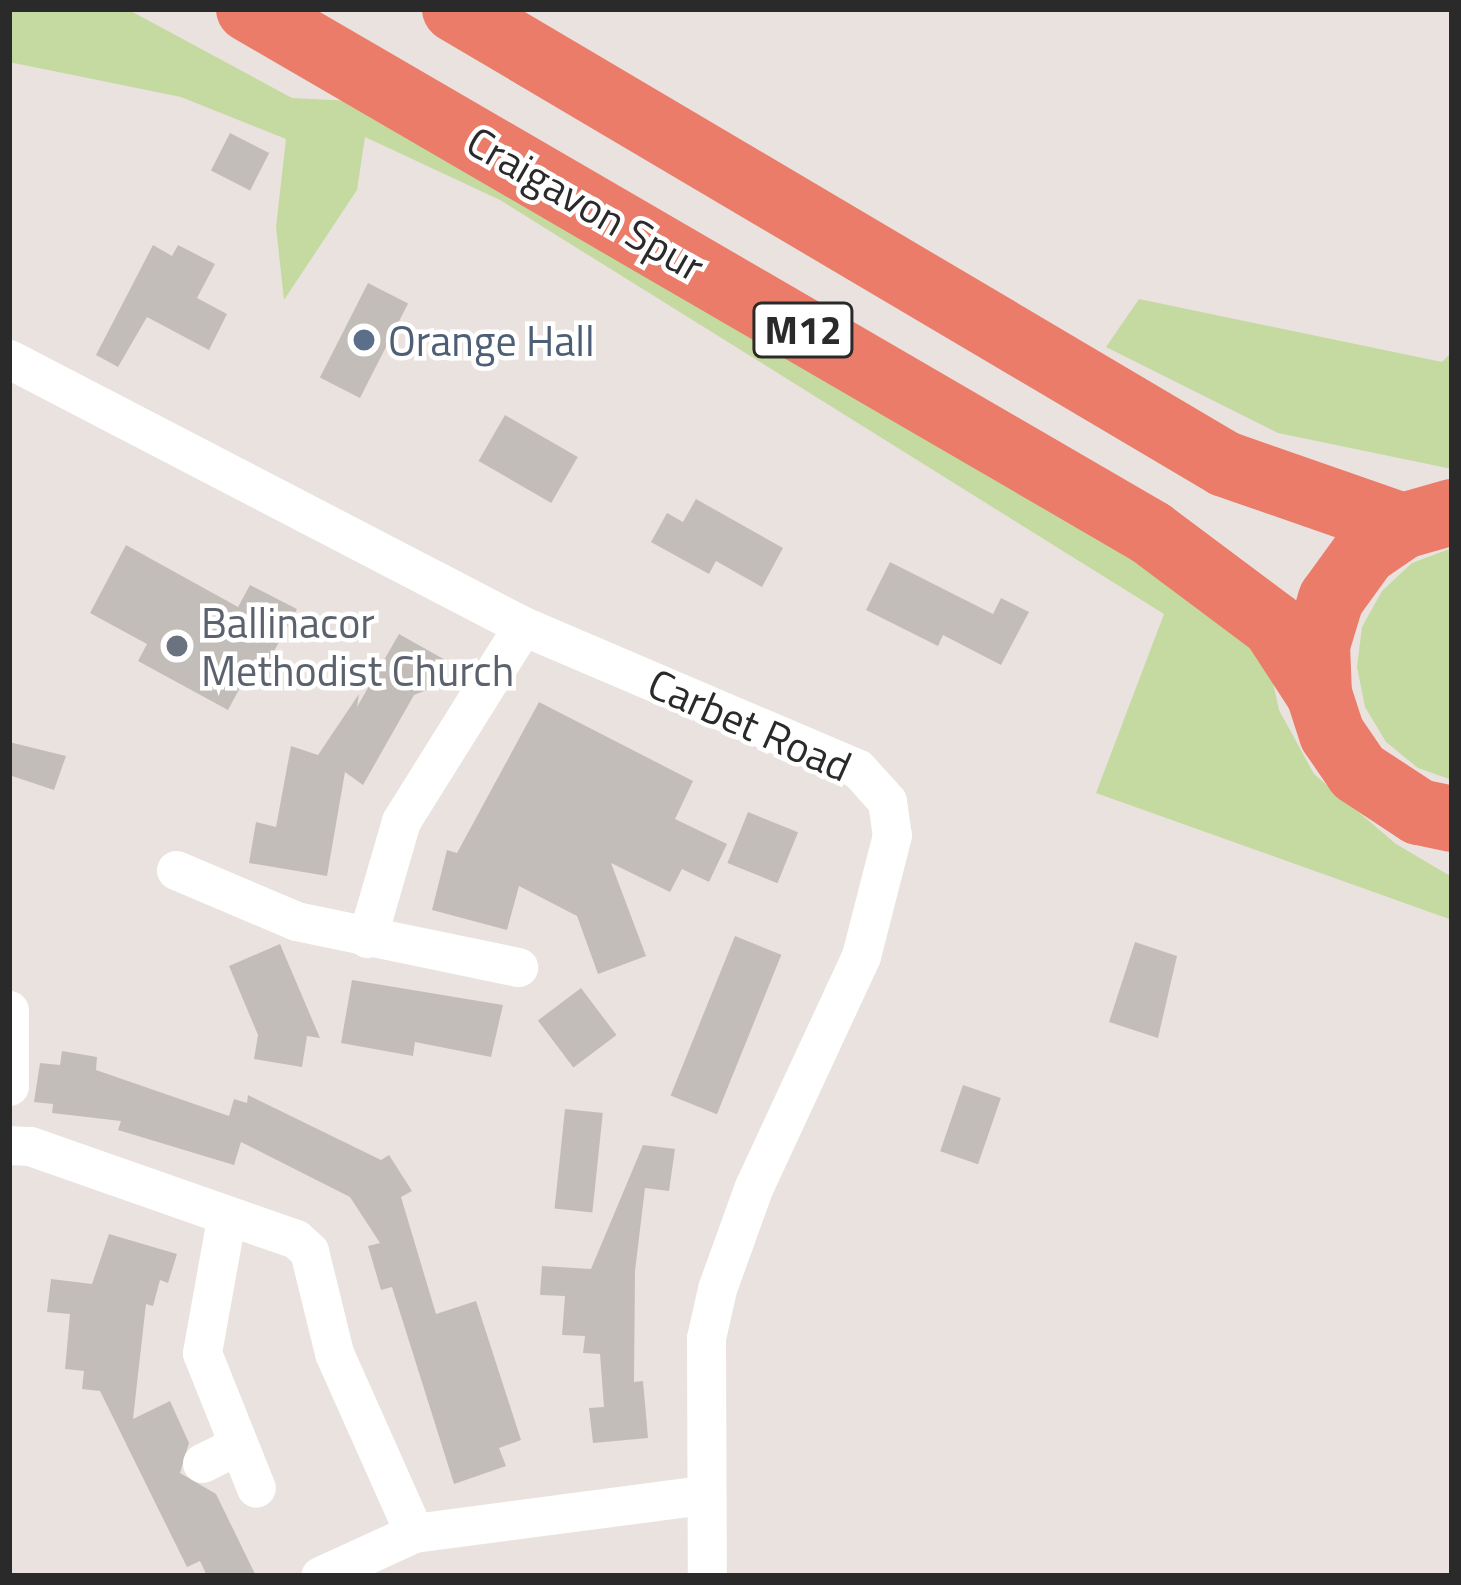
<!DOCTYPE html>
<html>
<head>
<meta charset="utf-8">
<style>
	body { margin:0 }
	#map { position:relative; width:1461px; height:1585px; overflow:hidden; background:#eae2de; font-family:"Titillium Web",sans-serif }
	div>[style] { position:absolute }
	.green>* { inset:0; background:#c5daa1 }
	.building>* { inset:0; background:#c3bdb9; transform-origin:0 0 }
	.street>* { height:39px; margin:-19.5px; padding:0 19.5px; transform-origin:19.5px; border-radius:19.5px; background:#fff }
	.highway>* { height:66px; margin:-33px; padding:0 33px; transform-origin:33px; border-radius:33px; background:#ea7c69 }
	.dots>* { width:33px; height:33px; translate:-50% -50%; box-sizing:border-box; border:6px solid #fff; border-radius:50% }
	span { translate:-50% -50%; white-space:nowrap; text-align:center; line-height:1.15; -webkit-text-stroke:9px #fff; paint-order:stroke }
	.shield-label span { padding:3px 9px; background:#fff; border:3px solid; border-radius:9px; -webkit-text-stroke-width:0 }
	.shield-label { font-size:39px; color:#2a2a2a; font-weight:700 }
	.street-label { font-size:42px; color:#2a2a2a }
	.service-label { font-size:42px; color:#4e5e75 }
	.left { translate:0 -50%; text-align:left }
	.worship-label { font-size:42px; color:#5b616d }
	.frame { position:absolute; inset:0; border:12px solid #2a2a2a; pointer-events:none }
</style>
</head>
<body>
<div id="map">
	<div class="green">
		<div style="clip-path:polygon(9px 9px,127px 9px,292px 98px,374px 102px,1038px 495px,1265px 646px,1279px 710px,1314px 774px,1396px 844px,1452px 877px,1452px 920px,1096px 793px,1164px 614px,500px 200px,365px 137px,357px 190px,284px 300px,276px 227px,286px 139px,181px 97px,9px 62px)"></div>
		<div style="clip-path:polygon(1139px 299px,1442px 362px,1452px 352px,1452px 469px,1278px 433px,1106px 347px)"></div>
		<div style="clip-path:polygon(1452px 548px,1452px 780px,1418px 768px,1386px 742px,1365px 707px,1357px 667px,1362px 627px,1382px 591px,1412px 563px)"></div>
	</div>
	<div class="building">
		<div style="left:230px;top:133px;width:44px;height:42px;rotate:27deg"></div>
		<div style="clip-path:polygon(153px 245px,172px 256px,178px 245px,215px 264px,197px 298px,227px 314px,209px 350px,147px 317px,118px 367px,96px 355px)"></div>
		<div style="left:368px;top:283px;width:45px;height:106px;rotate:27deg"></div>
		<div style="left:505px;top:415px;width:84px;height:53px;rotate:30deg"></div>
		<div style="clip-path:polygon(696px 499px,783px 548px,762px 587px,716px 561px,709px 574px,651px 542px,667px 513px,683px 522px)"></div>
		<div style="clip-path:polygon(126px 545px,238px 607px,250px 585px,297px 609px,260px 677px,249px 671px,228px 710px,138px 661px,147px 644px,90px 613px)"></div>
		<div style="clip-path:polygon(890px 562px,993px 614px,1001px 598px,1029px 612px,1001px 665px,943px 635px,938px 646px,866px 610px)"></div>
		<div style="clip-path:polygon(399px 634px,447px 661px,432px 688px,414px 695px,363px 785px,345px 772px,327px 876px,249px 863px,256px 822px,276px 827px,291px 746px,318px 755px,359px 694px,357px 707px)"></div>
		<div style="clip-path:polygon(539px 702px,693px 781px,675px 819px,727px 844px,709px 882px,682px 869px,670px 892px,611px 863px,646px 956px,598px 974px,577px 916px,519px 886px,507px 930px,432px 910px,447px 850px,457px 853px)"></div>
		<div style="clip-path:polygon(9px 742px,66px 756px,54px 790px,9px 775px)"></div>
		<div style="left:748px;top:812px;width:54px;height:55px;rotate:22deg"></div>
		<div style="left:735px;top:936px;width:50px;height:172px;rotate:22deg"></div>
		<div style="clip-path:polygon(1135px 942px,1177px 956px,1158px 1038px,1109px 1022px)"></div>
		<div style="clip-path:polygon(280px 944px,320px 1038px,307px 1036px,302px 1067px,254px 1059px,258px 1035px,229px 966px)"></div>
		<div style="clip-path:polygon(352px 980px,503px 1005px,491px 1057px,415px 1042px,413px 1056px,341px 1043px)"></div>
		<div style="left:581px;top:988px;width:59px;height:54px;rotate:53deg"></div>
		<div style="clip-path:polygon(62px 1051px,97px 1057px,96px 1070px,229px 1116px,234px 1099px,247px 1103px,248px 1095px,381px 1160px,389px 1155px,412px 1191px,401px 1197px,436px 1314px,476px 1301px,521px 1440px,499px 1448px,506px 1466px,454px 1484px,392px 1287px,381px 1290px,368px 1246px,380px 1243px,350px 1197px,241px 1142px,234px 1165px,118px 1130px,121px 1121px,52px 1113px,53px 1104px,34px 1102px,40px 1063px,60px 1065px)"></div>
		<div style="left:963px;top:1085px;width:40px;height:70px;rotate:19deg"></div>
		<div style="left:565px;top:1109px;width:38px;height:100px;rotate:6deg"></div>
		<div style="clip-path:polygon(643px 1145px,675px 1149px,669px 1191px,645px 1188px,635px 1271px,634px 1382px,643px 1381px,648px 1438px,593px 1443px,589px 1408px,604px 1407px,600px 1354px,583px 1353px,585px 1336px,562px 1335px,565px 1296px,540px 1295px,542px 1266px,591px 1269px)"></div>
		<div style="clip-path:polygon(109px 1234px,177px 1254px,168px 1283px,160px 1280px,153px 1306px,146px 1304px,133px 1419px,170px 1401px,189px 1443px,180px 1473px,216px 1494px,256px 1576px,207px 1576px,200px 1561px,187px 1567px,100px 1391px,82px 1389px,84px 1371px,65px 1369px,70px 1314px,47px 1312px,51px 1279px,92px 1284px)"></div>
	</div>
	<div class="street">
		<div style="left:9px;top:359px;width:579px;rotate:27.45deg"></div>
		<div style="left:523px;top:626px;width:364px;rotate:23.1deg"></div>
		<div style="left:858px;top:769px;width:43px;rotate:47.8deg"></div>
		<div style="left:887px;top:801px;width:34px;rotate:82deg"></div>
		<div style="left:892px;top:835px;width:125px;rotate:104.4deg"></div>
		<div style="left:861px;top:956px;width:254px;rotate:114.9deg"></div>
		<div style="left:754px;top:1186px;width:109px;rotate:109.8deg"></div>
		<div style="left:717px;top:1289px;width:50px;rotate:102.7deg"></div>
		<div style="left:706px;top:1338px;width:238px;rotate:89.8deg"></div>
		<div style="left:176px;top:870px;width:130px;rotate:23deg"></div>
		<div style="left:296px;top:921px;width:227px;rotate:11.7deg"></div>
		<div style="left:367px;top:938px;width:122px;rotate:-73.8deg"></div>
		<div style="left:401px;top:821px;width:230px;rotate:-58deg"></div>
		<div style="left:9px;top:1010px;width:76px;rotate:90deg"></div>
		<div style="left:9px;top:1145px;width:21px;rotate:3deg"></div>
		<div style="left:30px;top:1146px;width:282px;rotate:19.3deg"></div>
		<div style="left:296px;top:1239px;width:18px;rotate:43deg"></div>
		<div style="left:309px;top:1251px;width:105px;rotate:76.2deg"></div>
		<div style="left:334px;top:1353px;width:197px;rotate:66deg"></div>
		<div style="left:414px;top:1533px;width:290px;rotate:-7.5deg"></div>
		<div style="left:226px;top:1219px;width:136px;rotate:100.2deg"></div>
		<div style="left:202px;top:1353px;width:145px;rotate:68.2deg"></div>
		<div style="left:202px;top:1463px;width:40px;rotate:-26.6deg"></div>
		<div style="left:320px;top:1576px;width:103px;rotate:-24.6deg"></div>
	</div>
	<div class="highway">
		<div style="left:249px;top:9px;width:1043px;rotate:30.15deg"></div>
		<div style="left:1151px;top:533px;width:154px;rotate:36.8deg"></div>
		<div style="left:1274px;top:625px;width:82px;rotate:56.9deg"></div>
		<div style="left:455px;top:9px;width:894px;rotate:30.58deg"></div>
		<div style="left:1225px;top:464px;width:188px;rotate:19.2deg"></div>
		<div style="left:1452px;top:512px;width:51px;rotate:164.1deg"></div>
		<div style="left:1403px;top:526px;width:46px;rotate:145.6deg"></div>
		<div style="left:1365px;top:552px;width:58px;rotate:125.9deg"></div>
		<div style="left:1331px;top:599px;width:48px;rotate:106.9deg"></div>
		<div style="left:1317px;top:645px;width:49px;rotate:87.7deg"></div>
		<div style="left:1319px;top:694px;width:42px;rotate:72deg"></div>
		<div style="left:1332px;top:734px;width:46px;rotate:55.6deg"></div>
		<div style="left:1358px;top:772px;width:73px;rotate:33.3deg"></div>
		<div style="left:1419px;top:812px;width:34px;rotate:12deg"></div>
	</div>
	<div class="dots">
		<div style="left:364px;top:340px;background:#5c6f8a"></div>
		<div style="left:177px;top:646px;background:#6b7280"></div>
	</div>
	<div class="shield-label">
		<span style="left:803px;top:330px">M12</span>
	</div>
	<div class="street-label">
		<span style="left:586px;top:203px;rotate:30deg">Craigavon Spur</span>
		<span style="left:750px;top:724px;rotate:24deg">Carbet Road</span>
	</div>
	<div class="service-label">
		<span class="left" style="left:388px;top:340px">Orange Hall</span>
	</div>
	<div class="worship-label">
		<span class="left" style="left:201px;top:646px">Ballinacor<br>Methodist Church</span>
	</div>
	<div class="frame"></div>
</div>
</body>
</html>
